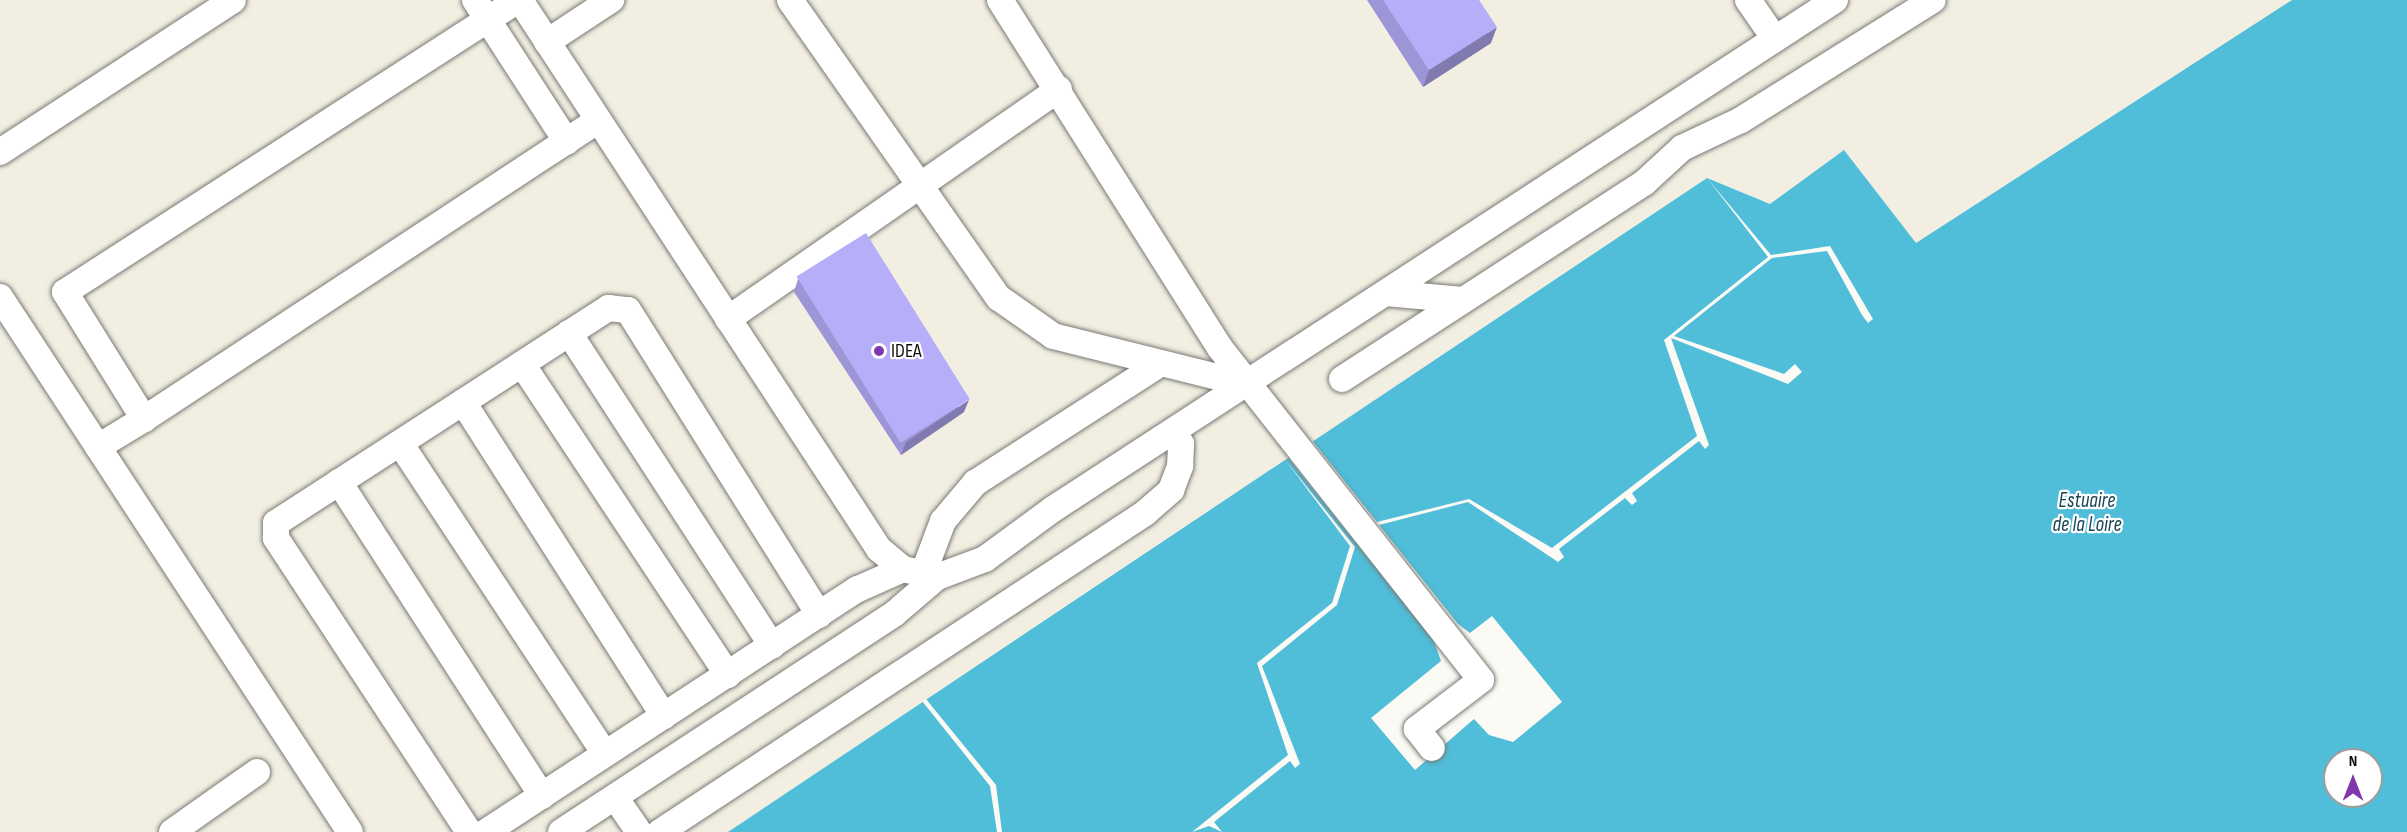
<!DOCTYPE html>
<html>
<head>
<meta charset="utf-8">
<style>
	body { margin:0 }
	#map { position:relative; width:2407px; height:832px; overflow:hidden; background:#fbfaf4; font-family:"Sofia Sans Condensed",sans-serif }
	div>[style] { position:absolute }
	.built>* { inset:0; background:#f2efe2 }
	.water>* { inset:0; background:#50bdd9 }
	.pier>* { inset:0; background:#fbfaf4 }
	.roads { filter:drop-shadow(0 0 2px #7a7974) drop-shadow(0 0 2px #7a7974) }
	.minor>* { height:26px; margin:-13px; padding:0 13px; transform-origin:13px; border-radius:13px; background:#fff }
	.wall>* { inset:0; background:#9d96d6 }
	.shaded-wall>* { inset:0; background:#807aae }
	.building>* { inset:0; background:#b7aef9; transform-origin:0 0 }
	.dots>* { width:16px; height:16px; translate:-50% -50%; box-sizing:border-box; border:3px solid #fff; border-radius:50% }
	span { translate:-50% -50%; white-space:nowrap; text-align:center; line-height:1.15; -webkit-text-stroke:4.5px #fff; paint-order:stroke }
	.poi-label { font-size:20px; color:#0d0d0b }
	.left { translate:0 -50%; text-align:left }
	.water-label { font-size:21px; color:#194854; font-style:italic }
	.north { position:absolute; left:2323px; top:748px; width:60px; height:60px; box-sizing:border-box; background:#fff; border:2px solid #9e9e9d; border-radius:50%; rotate:0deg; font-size:16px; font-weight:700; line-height:24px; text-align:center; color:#0d0d0b }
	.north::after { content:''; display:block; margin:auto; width:21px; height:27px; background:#7e38ab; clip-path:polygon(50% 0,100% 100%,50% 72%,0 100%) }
</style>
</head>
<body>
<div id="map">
	<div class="built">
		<div style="clip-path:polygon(0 0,2292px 0,1916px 243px,1844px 150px,1770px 204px,1707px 178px,728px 832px,0 832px)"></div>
	</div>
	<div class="water">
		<div style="clip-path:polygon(evenodd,2292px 0,2407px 0,2407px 832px,728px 832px,1707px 178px,1770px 204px,1844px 150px,1916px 243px,2292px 0,2335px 760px,2371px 760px,2371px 796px,2335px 796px,2335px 760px)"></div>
	</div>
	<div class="pier">
		<div style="clip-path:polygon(1707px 178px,1771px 255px,1830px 246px,1873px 319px,1868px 323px,1862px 315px,1827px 251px,1772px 258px,1674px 336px,1784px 374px,1795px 364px,1802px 372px,1788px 384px,1671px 338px,1709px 445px,1705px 449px,1699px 441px,1632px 493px,1637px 501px,1632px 505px,1625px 498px,1559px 549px,1564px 557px,1558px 562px,1468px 502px,1379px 525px,1458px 624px,1470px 633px,1492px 616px,1562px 702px,1513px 742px,1489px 735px,1474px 719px,1415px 770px,1371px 718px,1441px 661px,1433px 639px,1286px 455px,1311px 439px,1377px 522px,1469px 499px,1552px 548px,1697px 436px,1664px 340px,1768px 257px)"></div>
		<div style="clip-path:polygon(1283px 457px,1355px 547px,1337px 605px,1262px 666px,1300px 764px,1295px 768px,1290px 761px,1214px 822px,1222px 832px,1209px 826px,1192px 832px,1288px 755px,1257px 663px,1332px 603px,1350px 546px)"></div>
		<div style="clip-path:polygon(926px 699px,996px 785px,1002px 832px,997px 832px,990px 786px,922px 701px)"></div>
	</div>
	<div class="roads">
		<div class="minor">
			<div style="left:475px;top:0;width:169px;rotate:57.1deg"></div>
			<div style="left:518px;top:0;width:539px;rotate:147.19deg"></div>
			<div style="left:65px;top:292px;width:150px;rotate:58.1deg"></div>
			<div style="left:144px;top:419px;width:542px;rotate:-33.34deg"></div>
			<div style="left:520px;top:0;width:656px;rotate:56.82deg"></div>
			<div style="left:879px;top:549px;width:31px;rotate:40deg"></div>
			<div style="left:903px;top:569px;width:35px;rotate:13deg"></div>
			<div style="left:937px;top:577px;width:51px;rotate:-20.6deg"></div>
			<div style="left:985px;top:559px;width:84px;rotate:-36.3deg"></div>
			<div style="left:1053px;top:509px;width:933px;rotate:-33.06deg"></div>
			<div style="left:790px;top:0;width:364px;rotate:55deg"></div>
			<div style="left:999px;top:298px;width:66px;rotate:35.1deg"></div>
			<div style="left:1053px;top:336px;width:199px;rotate:14deg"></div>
			<div style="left:1000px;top:0;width:412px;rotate:57.7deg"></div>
			<div style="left:1220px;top:348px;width:422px;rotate:51.8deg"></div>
			<div style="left:1481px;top:680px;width:81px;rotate:142.6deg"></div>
			<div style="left:1417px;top:729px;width:24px;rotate:52deg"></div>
			<div style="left:1748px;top:0;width:47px;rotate:55.3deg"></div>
			<div style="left:547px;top:42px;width:77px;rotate:-33.3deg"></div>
			<div style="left:0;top:152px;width:278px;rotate:-33.1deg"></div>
			<div style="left:1386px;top:293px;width:77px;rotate:5.2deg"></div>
			<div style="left:0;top:297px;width:639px;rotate:56.81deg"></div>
			<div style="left:728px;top:319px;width:403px;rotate:-34.8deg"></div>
			<div style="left:569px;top:333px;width:373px;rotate:57deg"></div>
			<div style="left:522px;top:364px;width:373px;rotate:56.5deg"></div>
			<div style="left:1342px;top:379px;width:360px;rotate:-33deg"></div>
			<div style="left:1644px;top:183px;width:52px;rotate:-42.6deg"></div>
			<div style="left:1682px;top:148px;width:65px;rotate:-25.4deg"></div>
			<div style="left:1741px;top:120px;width:226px;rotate:-32deg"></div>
			<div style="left:463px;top:402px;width:373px;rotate:57.4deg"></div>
			<div style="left:400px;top:443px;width:372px;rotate:56.6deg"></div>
			<div style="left:98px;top:447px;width:54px;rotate:-31.3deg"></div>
			<div style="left:339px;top:482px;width:374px;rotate:57.1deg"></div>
			<div style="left:923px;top:574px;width:57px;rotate:-69.3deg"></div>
			<div style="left:943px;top:521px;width:50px;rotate:-49.9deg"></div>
			<div style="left:975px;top:483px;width:220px;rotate:-32.8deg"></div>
			<div style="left:615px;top:797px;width:42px;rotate:55.6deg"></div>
			<div style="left:172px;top:832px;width:104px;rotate:-35.2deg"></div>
			<div style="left:469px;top:832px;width:352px;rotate:-123.3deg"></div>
			<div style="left:276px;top:538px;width:15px;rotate:-90deg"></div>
			<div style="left:276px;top:523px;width:396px;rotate:-32.9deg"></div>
			<div style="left:608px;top:308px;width:20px;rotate:6deg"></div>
			<div style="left:628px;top:310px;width:360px;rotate:57.9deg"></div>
			<div style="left:486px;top:832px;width:444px;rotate:-33.2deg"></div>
			<div style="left:858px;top:589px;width:49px;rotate:-24deg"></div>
			<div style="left:561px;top:832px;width:398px;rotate:-33.2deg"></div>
			<div style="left:894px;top:614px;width:57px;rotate:-40.7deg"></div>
			<div style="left:660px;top:832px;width:581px;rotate:-33.33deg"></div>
			<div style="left:1145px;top:513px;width:35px;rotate:-41deg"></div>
			<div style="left:1171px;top:490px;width:26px;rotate:-69deg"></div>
			<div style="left:1180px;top:466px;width:22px;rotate:-87deg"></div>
			<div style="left:1181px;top:444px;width:15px;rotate:-118deg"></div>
		</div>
	</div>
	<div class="wall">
		<div style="clip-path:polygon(1367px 0,1479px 0,1491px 43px,1423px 87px)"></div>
		<div style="clip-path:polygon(798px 279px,964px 412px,901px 455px,794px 292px)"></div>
	</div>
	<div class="shaded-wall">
		<div style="clip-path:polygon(1497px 27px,1491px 43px,1423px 87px,1429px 70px)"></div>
		<div style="clip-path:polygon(969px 400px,964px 412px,901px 455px,906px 442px)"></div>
	</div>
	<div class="building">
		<div style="clip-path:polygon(1383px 0,1479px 0,1497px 27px,1429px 70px)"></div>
		<div style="left:866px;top:233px;width:196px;height:82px;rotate:58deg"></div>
	</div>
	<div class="dots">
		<div style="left:879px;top:351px;background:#7e38ab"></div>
	</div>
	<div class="poi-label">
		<span class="left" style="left:891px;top:351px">IDEA</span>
	</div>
	<div class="water-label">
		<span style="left:2087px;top:513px">Estuaire<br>de la Loire</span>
	</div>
	<div class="north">N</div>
</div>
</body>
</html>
